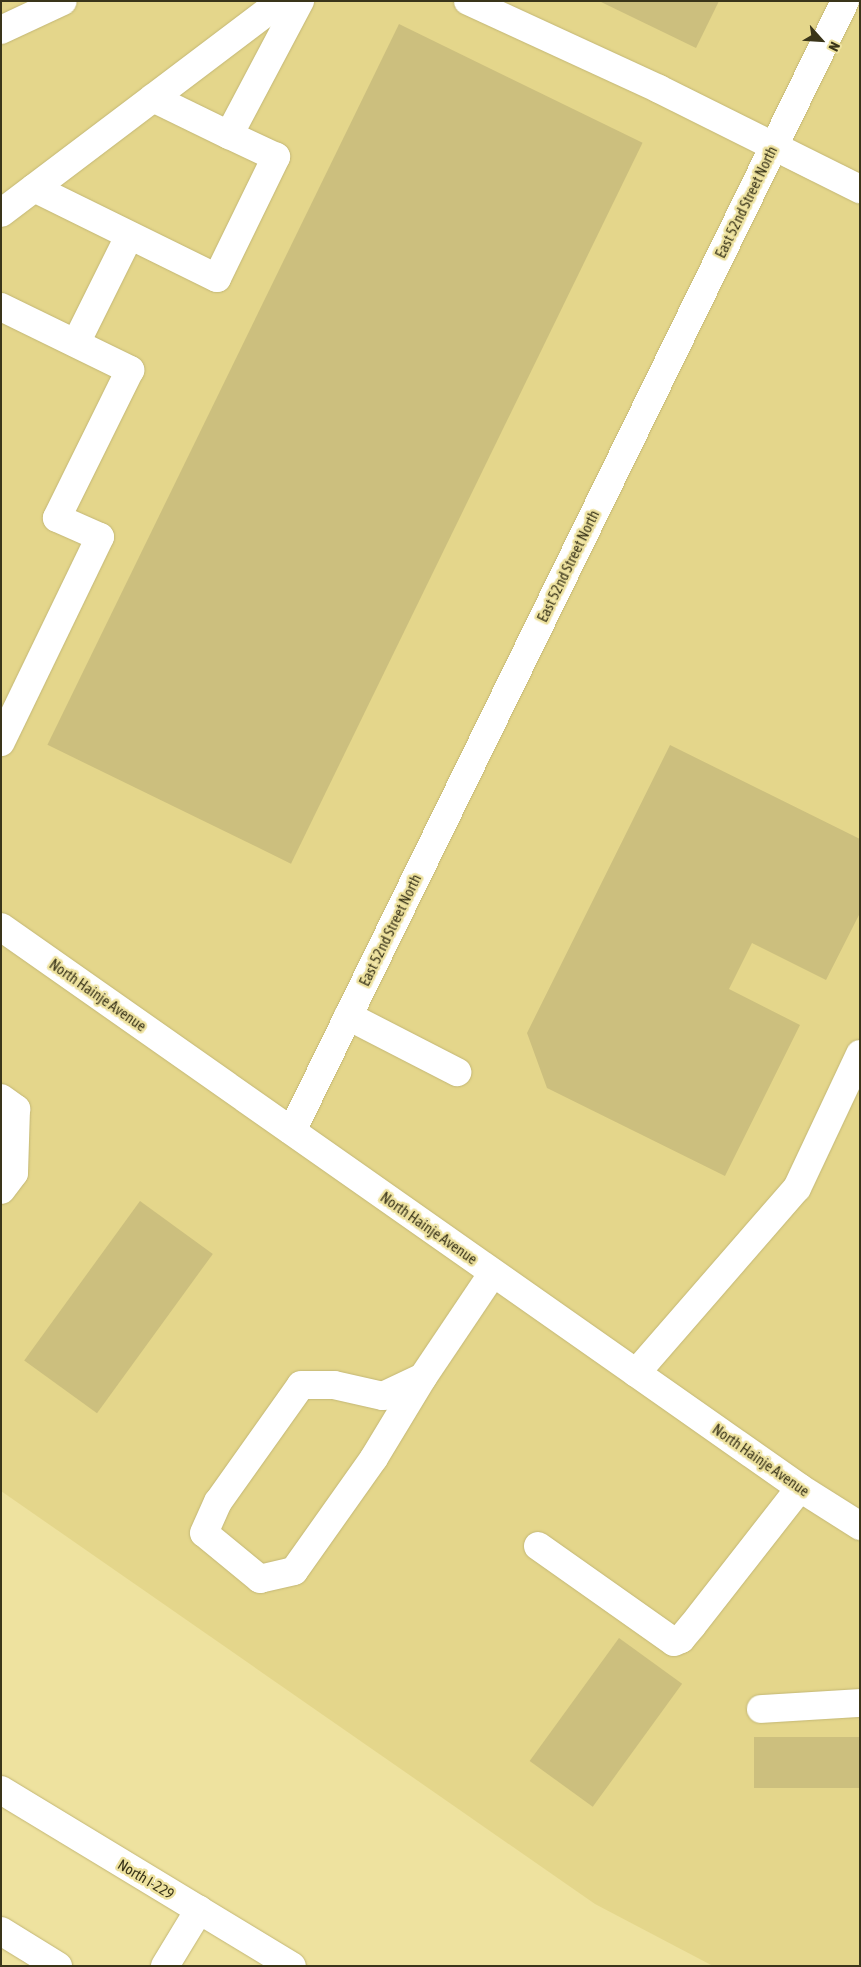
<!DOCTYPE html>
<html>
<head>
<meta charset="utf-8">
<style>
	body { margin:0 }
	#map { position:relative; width:861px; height:1967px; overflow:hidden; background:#eee29f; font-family:"Asap Condensed",sans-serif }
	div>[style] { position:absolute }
	.built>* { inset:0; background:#e4d68b }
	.building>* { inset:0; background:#ccbf7e; transform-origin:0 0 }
	.roads { filter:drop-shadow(0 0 1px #c3b776) drop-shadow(0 0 1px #c3b776) }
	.minor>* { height:28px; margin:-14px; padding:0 14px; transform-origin:14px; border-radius:14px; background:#fff }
	.highway>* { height:28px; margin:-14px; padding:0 14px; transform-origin:14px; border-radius:14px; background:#fff }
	span { translate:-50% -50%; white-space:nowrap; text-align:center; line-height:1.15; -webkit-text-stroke:5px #eee29f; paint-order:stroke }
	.street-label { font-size:15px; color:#3a351a }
	.frame { position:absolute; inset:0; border:2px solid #3a351a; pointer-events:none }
	.north { position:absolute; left:796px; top:15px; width:50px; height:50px; -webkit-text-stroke:4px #eee29f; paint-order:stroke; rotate:116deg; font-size:14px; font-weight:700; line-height:20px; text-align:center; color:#3a351a }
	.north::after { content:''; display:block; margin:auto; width:18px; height:22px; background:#3a351a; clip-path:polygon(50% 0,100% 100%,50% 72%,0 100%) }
</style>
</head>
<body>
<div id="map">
	<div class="built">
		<div style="clip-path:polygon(1px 1px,860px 1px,860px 1966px,713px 1966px,595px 1904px,1px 1491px)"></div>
	</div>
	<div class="building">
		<div style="clip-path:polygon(599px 1px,719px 1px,696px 48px)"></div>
		<div style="left:399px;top:24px;width:271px;height:802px;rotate:26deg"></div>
		<div style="clip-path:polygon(670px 745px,860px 839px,860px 913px,826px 980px,752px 943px,729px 989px,800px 1025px,725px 1176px,547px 1088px,527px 1033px)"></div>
		<div style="left:140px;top:1201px;width:90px;height:197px;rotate:36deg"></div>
		<div style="left:619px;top:1638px;width:78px;height:152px;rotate:36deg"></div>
		<div style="left:860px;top:1737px;width:51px;height:106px;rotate:90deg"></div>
	</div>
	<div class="roads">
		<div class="minor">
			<div style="left:468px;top:1px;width:210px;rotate:24.7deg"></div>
			<div style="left:659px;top:89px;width:225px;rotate:26.5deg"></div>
			<div style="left:1px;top:30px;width:68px;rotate:-25.1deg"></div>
			<div style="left:153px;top:98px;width:85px;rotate:26deg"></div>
			<div style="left:34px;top:188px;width:204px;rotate:26.2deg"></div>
			<div style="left:217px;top:278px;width:135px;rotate:-64deg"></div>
			<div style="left:276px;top:157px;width:52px;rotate:-154.9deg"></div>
			<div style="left:229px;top:135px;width:152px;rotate:-62.1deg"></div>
			<div style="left:1px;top:213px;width:351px;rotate:-37.1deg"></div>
			<div style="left:1px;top:307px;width:144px;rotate:26deg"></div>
			<div style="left:130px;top:370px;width:165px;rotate:116.3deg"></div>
			<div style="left:57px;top:518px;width:47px;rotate:23.8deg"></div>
			<div style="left:100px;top:537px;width:228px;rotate:115.8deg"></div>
			<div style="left:76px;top:343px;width:119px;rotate:-63.6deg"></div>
			<div style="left:1px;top:927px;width:976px;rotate:35.07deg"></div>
			<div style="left:800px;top:1488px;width:71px;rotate:32.3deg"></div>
			<div style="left:348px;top:1016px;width:123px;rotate:27.2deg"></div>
			<div style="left:1px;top:1098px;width:19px;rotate:36deg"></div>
			<div style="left:16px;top:1109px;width:64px;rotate:91.8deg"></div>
			<div style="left:14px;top:1173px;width:21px;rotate:127deg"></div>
			<div style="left:292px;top:1131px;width:1258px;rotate:-63.92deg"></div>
			<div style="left:636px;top:1373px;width:245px;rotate:-49deg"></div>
			<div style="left:797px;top:1188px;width:148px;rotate:-64.8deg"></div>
			<div style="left:423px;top:1377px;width:95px;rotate:121.2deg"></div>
			<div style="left:374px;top:1458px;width:138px;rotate:125.3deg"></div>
			<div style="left:294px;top:1571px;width:35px;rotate:167deg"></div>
			<div style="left:260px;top:1579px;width:72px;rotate:-140.6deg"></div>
			<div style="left:204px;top:1533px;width:34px;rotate:-66deg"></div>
			<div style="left:218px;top:1502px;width:143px;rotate:-54.6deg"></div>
			<div style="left:301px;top:1385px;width:33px"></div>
			<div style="left:334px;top:1385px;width:50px;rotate:12.7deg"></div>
			<div style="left:383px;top:1396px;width:44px;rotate:-25.4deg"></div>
			<div style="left:423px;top:1377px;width:125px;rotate:-56.1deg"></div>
			<div style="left:538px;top:1546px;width:166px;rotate:35.2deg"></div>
			<div style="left:674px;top:1642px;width:8px;rotate:-23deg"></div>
			<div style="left:681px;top:1639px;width:17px;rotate:-50deg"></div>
			<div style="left:692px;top:1626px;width:175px;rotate:-52deg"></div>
			<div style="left:761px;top:1709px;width:99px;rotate:-3.5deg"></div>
			<div style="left:165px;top:1966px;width:66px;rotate:-58.7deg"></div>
		</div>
		<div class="highway">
			<div style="left:1px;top:1790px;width:340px;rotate:31.2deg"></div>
			<div style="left:1px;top:1931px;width:67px;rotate:31.6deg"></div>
		</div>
	</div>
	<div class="street-label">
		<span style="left:746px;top:202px;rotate:-64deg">East 52nd Street North</span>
		<span style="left:568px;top:566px;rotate:-64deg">East 52nd Street North</span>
		<span style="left:390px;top:930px;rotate:-64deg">East 52nd Street North</span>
		<span style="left:98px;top:995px;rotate:35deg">North Hainje Avenue</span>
		<span style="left:429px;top:1228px;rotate:35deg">North Hainje Avenue</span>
		<span style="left:761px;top:1460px;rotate:35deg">North Hainje Avenue</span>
		<span style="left:146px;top:1879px;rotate:31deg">North I-229</span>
	</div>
	<div class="frame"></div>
	<div class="north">N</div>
</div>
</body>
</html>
